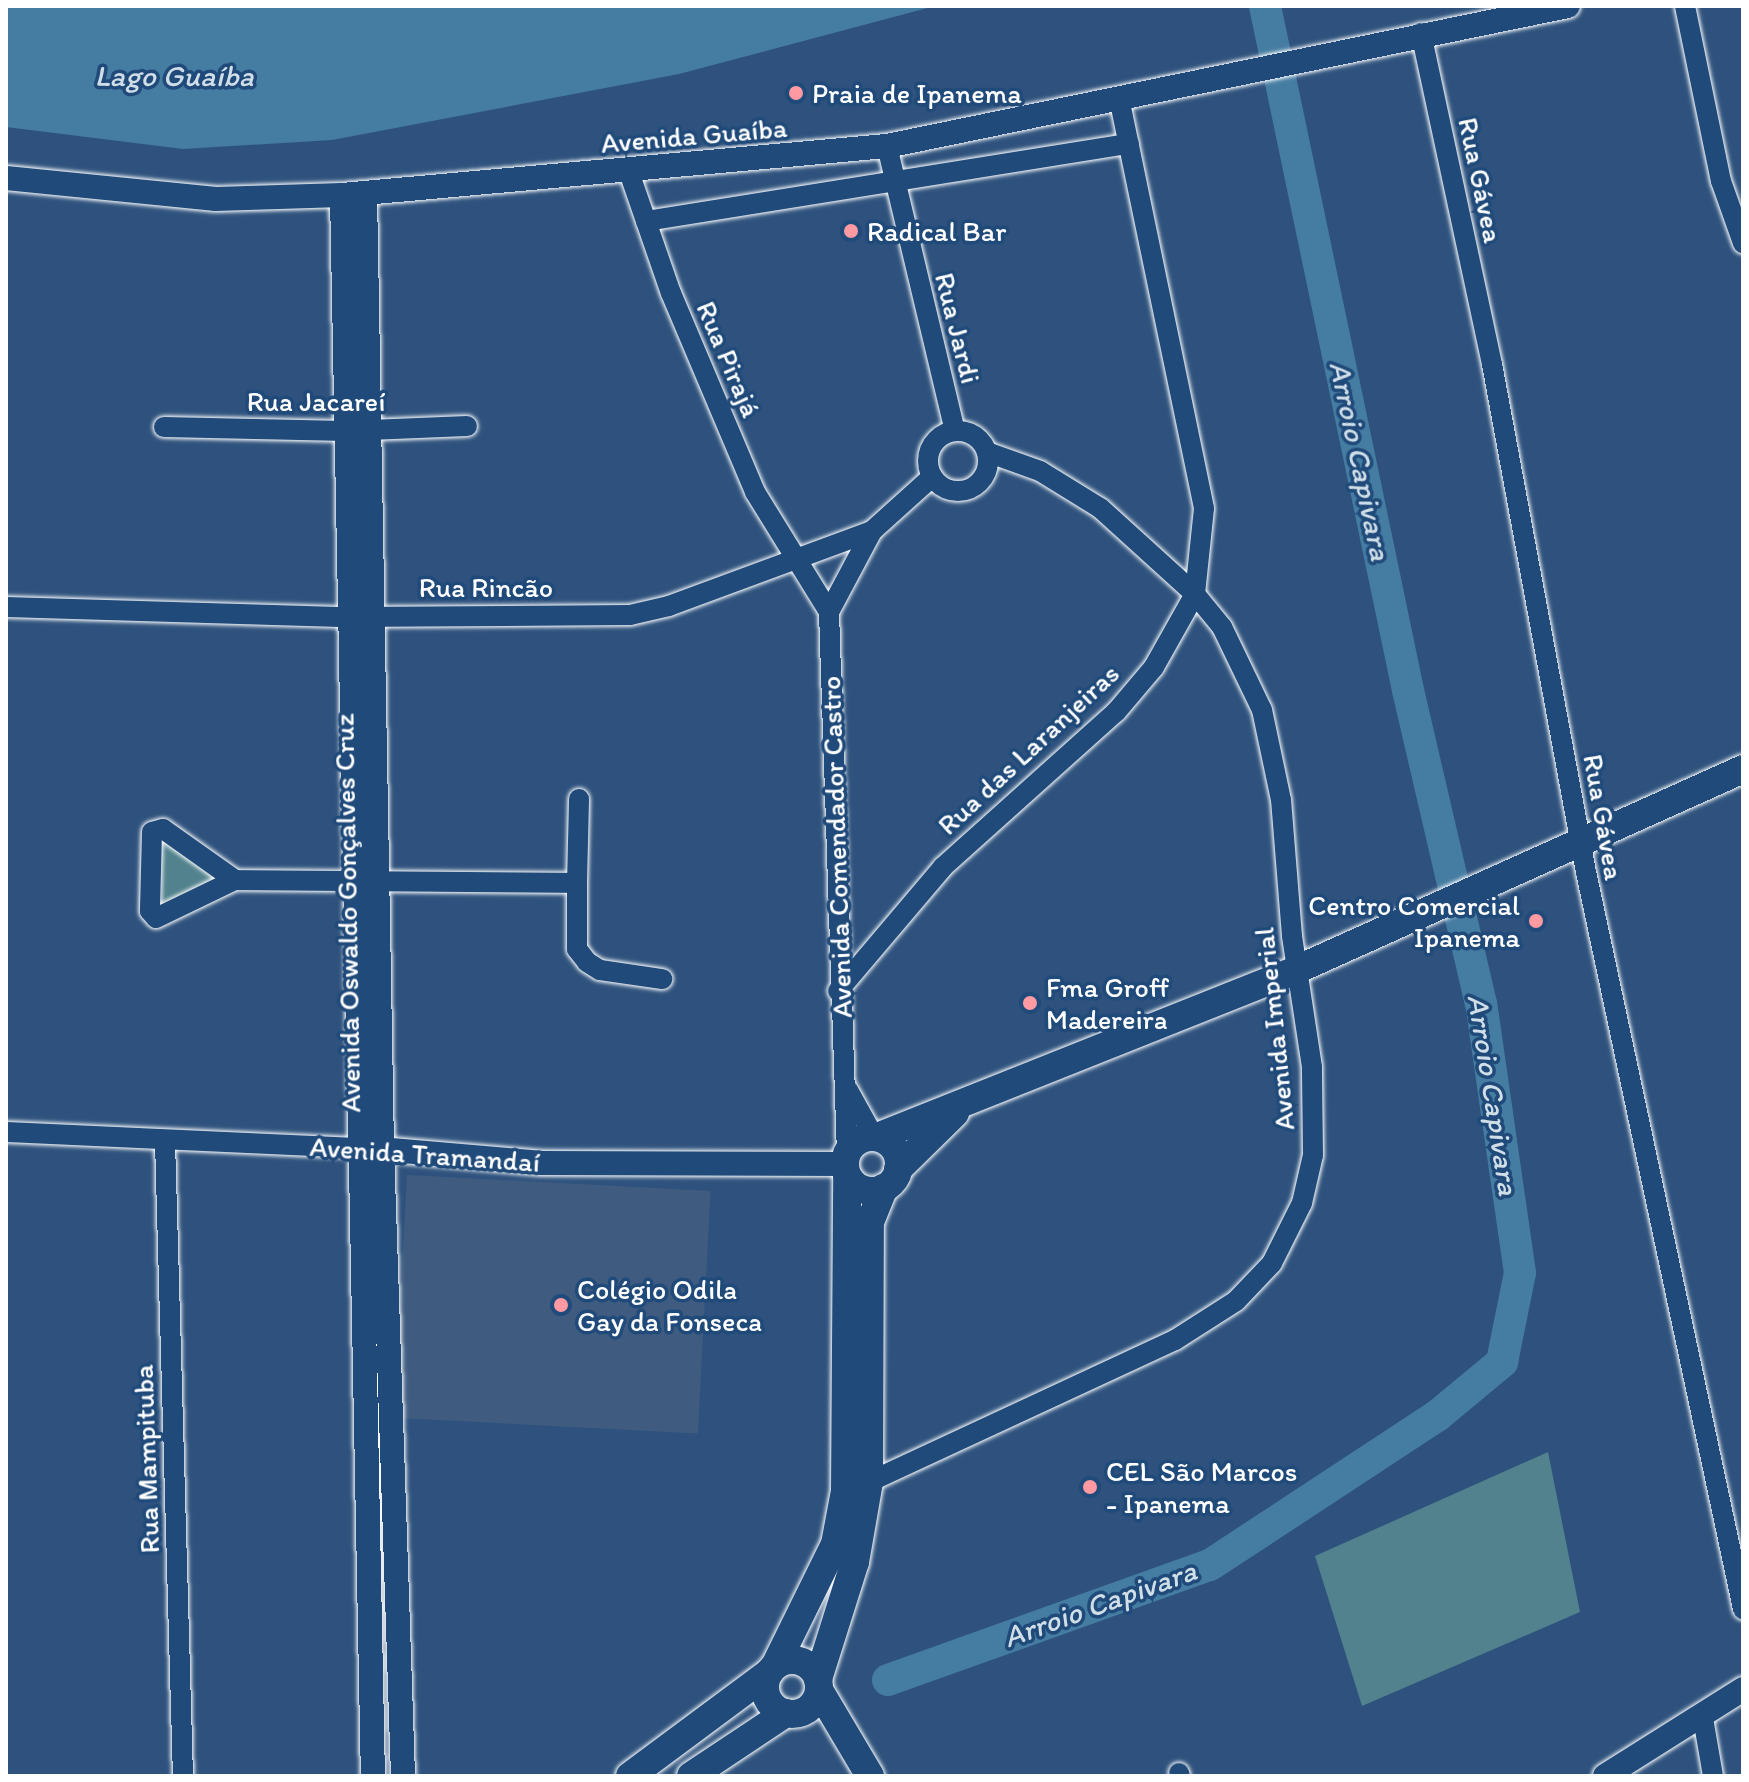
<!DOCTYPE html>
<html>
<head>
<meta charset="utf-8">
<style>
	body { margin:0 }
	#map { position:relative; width:1749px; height:1782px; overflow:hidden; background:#2e527d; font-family:Itim,sans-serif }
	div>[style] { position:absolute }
	.built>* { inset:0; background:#3f5c80; transform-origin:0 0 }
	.green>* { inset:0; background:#51828d }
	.water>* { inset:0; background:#457ca2 }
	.river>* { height:32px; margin:-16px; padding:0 16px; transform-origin:16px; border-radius:16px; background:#457ca2 }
	.roads { filter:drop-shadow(0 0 2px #fff) drop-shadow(0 0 2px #fff) }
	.minor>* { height:20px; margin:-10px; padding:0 10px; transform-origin:10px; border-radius:10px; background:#1f4a7a }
	.minor>.ring { margin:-10px; padding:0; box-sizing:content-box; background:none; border:20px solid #1f4a7a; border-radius:50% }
	.tertiary>* { height:24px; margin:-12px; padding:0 12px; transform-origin:12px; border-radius:12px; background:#1f4a7a }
	.secondary>* { height:28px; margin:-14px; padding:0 14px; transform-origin:14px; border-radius:14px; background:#1f4a7a }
	.secondary>.ring { margin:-14px; padding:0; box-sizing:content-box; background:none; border:28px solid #1f4a7a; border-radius:50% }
	.dots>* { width:22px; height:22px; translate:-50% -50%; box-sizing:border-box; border:4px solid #1f4a7a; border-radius:50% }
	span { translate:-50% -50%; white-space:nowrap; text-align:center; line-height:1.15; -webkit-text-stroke:7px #1f4a7a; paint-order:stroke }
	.poi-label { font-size:28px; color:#fff }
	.left { translate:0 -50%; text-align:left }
	.right { translate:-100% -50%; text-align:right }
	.street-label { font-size:28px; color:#fff }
	.water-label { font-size:30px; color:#d0dee8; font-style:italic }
	.frame { position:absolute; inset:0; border:8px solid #fff; pointer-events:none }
</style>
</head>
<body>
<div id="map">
	<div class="built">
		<div style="left:407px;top:1175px;width:304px;height:243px;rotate:3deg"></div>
	</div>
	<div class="green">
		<div style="clip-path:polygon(162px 840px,217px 879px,162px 906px)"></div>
		<div style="clip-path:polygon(1548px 1452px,1580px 1612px,1362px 1706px,1315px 1556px)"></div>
	</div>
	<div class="water">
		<div style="clip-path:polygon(6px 6px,935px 6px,679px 74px,332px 140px,183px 149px,6px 127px)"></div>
	</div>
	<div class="river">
		<div style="left:888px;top:1680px;width:342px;rotate:-19.7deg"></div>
		<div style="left:1210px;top:1565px;width:272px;rotate:-33.3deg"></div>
		<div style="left:1437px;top:1416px;width:85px;rotate:-39.7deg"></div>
		<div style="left:1502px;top:1362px;width:91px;rotate:-78.6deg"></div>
		<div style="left:1520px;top:1273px;width:272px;rotate:-98.2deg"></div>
		<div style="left:1481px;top:1004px;width:322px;rotate:-103.1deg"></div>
		<div style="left:1408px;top:690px;width:699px;rotate:-101.81deg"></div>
	</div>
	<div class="roads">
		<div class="minor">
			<div style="left:1685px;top:6px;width:179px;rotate:78.4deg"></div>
			<div style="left:1721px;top:181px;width:66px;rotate:70.5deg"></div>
			<div style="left:1421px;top:33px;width:339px;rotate:77.9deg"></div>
			<div style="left:1492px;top:364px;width:517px;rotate:79.52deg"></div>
			<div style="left:1586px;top:872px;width:754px;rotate:77.97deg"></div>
			<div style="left:887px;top:146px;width:293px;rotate:76.6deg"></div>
			<div style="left:629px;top:172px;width:128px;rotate:70.9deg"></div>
			<div style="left:671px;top:293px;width:216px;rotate:67.1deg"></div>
			<div style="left:755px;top:492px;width:141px;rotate:58.3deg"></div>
			<div style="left:829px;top:612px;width:542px;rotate:88.1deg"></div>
			<div style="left:646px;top:221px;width:489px;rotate:-9.1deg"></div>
			<div style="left:164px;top:427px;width:181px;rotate:1.3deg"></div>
			<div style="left:345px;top:431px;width:122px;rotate:-2.3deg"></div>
			<div class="ring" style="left:928px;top:431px;width:40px;height:40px"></div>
			<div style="left:6px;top:607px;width:342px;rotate:1.7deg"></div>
			<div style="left:348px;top:617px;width:282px;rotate:-0.4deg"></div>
			<div style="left:630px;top:615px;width:40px;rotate:-13deg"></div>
			<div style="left:669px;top:606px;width:216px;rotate:-20.3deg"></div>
			<div style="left:872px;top:531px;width:81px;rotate:-42deg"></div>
			<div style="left:829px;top:612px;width:92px;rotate:-62deg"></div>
			<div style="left:235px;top:880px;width:88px;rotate:-144.7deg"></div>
			<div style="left:163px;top:829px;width:11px;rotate:165deg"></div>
			<div style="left:152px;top:832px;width:79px;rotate:91.5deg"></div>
			<div style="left:150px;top:911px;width:9px;rotate:49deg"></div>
			<div style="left:156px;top:918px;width:88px;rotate:-25.7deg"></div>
			<div style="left:235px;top:880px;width:342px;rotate:0.5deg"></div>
			<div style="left:577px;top:883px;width:66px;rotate:90deg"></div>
			<div style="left:577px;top:949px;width:16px;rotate:52deg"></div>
			<div style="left:587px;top:962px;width:15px;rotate:32deg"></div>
			<div style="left:600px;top:970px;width:63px;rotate:8.3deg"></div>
			<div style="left:577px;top:883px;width:84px;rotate:-88.6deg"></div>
			<div style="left:838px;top:991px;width:162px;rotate:-49.7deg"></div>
			<div style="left:943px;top:867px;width:232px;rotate:-41.9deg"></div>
			<div style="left:1116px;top:712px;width:59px;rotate:-49.8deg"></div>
			<div style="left:1154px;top:667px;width:84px;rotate:-60.7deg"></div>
			<div style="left:1195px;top:594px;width:86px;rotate:-84deg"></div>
			<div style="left:1204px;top:508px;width:419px;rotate:-101.7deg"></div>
			<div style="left:848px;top:1090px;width:54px;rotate:61deg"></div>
			<div style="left:6px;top:1132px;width:352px;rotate:2.6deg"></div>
			<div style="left:165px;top:1141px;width:635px;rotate:88.38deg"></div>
			<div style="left:869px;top:1482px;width:337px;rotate:-24.9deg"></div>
			<div style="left:1175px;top:1340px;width:72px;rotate:-32.6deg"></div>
			<div style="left:1236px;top:1301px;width:52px;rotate:-46.5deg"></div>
			<div style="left:1272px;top:1263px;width:67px;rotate:-63.4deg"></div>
			<div style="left:1302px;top:1203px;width:49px;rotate:-77.1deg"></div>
			<div style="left:1313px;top:1155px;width:88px;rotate:-90.7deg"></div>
			<div style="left:1312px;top:1067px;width:133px;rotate:-98.7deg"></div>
			<div style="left:1292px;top:936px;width:136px;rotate:-94.6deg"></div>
			<div style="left:1281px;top:800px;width:92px;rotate:-101.9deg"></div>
			<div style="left:1262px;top:710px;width:92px;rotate:-115.7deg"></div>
			<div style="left:1222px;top:627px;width:43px;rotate:-129.3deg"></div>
			<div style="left:1195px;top:594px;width:128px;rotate:-137.8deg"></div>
			<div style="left:1100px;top:508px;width:70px;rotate:-148.3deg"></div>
			<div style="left:1040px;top:471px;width:56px;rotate:-160.3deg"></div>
			<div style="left:1703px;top:1718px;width:59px;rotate:80.2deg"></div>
			<div style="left:1179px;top:1773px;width:3px;rotate:72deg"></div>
		</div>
		<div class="tertiary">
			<div style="left:6px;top:178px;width:211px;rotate:5.7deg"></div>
			<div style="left:216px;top:199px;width:126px;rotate:-1.8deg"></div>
			<div style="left:342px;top:195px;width:547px;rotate:-5.14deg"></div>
			<div style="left:887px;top:146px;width:695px;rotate:-11.62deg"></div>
			<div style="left:365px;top:193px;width:956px;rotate:88.98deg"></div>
			<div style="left:382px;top:1149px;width:627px;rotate:88.08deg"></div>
			<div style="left:342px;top:195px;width:1581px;rotate:88.88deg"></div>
			<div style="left:368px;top:1148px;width:175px;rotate:4.9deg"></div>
			<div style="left:542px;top:1163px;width:303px;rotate:0.2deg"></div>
			<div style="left:1605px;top:1776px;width:163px;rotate:-32.2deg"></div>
		</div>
		<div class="secondary">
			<div style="left:877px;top:1137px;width:451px;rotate:-21.7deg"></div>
			<div style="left:1296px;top:970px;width:490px;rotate:-24.2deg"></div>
			<div class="ring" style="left:845px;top:1137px;width:26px;height:26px"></div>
			<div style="left:898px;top:1169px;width:80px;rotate:-44.5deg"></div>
			<div class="ring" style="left:765px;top:1660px;width:26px;height:26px"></div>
			<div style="left:775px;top:1666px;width:136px;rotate:-63.8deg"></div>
			<div style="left:835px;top:1544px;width:54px;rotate:-79.3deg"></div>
			<div style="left:845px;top:1491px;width:315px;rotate:-89.6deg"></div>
			<div style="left:818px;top:1679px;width:123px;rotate:-72.5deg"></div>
			<div style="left:855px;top:1562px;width:81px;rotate:-80.1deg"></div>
			<div style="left:869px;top:1482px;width:260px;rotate:-89.8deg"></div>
			<div style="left:870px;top:1222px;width:37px;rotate:-68deg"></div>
			<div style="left:819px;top:1690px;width:100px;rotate:59.3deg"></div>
			<div style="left:630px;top:1776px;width:174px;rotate:-36.6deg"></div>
			<div style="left:691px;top:1776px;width:114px;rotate:-33.6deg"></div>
		</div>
	</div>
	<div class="dots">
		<div style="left:796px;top:93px;background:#ff9aa2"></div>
		<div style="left:851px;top:231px;background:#ff9aa2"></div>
		<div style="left:1536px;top:921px;background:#ff9aa2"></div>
		<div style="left:1030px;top:1003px;background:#ff9aa2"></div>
		<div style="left:561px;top:1305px;background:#ff9aa2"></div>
		<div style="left:1090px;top:1487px;background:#ff9aa2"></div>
	</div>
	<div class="poi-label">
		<span class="left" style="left:812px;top:93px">Praia de Ipanema</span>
		<span class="left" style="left:867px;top:231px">Radical Bar</span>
		<span class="right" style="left:1520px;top:921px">Centro Comercial<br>Ipanema</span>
		<span class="left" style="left:1046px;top:1003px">Fma Groff<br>Madereira</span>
		<span class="left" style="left:577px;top:1305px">Colégio Odila<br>Gay da Fonseca</span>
		<span class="left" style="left:1106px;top:1487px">CEL São Marcos<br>- Ipanema</span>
	</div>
	<div class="street-label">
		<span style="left:694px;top:135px;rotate:-5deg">Avenida Guaíba</span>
		<span style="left:1481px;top:180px;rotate:78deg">Rua Gávea</span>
		<span style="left:958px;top:328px;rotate:76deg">Rua Jardi</span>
		<span style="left:729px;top:359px;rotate:67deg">Rua Pirajá</span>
		<span style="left:316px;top:401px">Rua Jacareí</span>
		<span style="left:486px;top:587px">Rua Rincão</span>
		<span style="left:1028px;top:749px;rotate:-43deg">Rua das Laranjeiras</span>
		<span style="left:1604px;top:817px;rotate:80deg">Rua Gávea</span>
		<span style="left:836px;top:847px;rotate:-92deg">Avenida Comendador Castro</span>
		<span style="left:347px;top:913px;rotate:-91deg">Avenida Oswaldo Gonçalves Cruz</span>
		<span style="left:1274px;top:1029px;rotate:-96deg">Avenida Imperial</span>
		<span style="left:425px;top:1154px;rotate:4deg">Avenida Tramandaí</span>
		<span style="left:146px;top:1459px;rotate:-92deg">Rua Mampituba</span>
	</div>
	<div class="water-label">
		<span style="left:174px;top:76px">Lago Guaíba</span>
		<span style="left:1360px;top:461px;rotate:78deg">Arroio Capivara</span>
		<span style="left:1493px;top:1095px;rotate:81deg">Arroio Capivara</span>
		<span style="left:1100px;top:1604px;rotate:-20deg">Arroio Capivara</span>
	</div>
	<div class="frame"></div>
</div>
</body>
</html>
